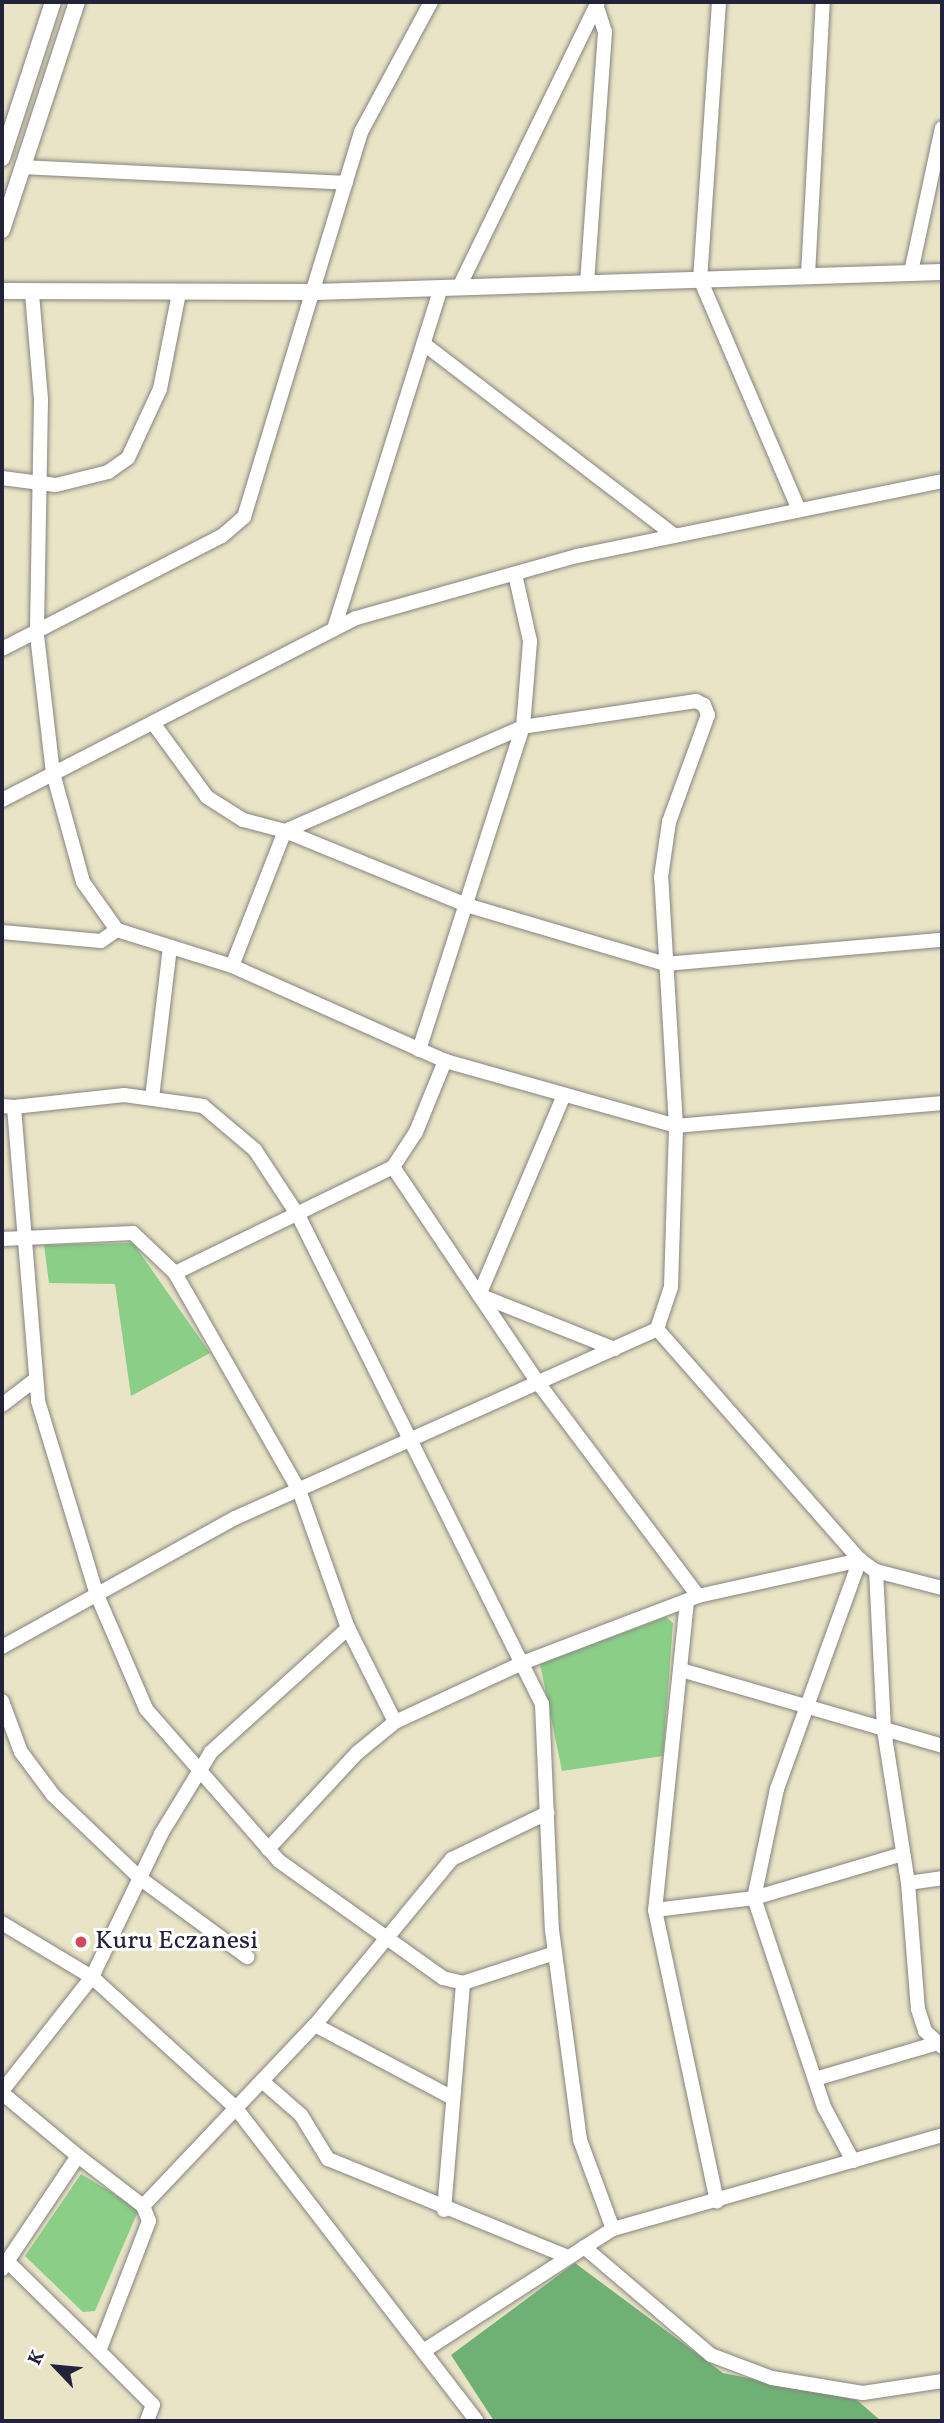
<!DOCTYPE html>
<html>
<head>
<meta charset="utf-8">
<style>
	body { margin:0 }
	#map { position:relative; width:944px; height:2423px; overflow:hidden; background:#e9e4c5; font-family:Vollkorn,serif }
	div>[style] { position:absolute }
	.green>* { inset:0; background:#8ace88 }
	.forest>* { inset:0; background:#6fb174 }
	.roads { filter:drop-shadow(0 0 2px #868380) drop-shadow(0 0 2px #868380) }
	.minor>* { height:14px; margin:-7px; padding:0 7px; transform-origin:7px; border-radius:7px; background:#fff }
	.tertiary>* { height:16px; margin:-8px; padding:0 8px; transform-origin:8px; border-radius:8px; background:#fff }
	.dots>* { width:19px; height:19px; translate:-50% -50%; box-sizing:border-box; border:4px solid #fff; border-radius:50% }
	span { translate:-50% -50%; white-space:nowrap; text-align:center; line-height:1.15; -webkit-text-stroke:6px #fff; paint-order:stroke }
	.poi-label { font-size:26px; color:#22223b }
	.left { translate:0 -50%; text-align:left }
	.frame { position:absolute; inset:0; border:4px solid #22223b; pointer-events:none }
	.north { position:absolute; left:21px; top:2332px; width:70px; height:70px; -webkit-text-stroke:5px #fff; paint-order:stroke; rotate:296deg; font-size:19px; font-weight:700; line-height:28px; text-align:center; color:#22223b }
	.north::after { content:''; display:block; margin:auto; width:24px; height:32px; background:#22223b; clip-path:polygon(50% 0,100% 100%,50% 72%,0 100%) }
</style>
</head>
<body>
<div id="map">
	<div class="green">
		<div style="clip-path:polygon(133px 1243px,210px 1353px,131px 1396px,115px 1284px,49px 1283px,44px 1245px)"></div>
		<div style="clip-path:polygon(666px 1617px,673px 1623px,663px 1756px,562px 1771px,540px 1664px)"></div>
		<div style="clip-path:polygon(81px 2174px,139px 2209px,95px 2311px,83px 2312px,25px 2256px)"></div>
	</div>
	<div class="forest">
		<div style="clip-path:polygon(575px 2263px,723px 2373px,857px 2400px,881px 2421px,494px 2421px,451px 2355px)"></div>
	</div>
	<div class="roads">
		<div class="minor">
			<div style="left:719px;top:2px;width:278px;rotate:93.9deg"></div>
			<div style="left:700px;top:279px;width:249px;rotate:66.8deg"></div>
			<div style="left:23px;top:167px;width:323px;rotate:2.8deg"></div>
			<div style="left:911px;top:272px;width:147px;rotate:-77.9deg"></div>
			<div style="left:808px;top:275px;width:273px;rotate:-86.9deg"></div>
			<div style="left:587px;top:283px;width:252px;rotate:-85.9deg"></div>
			<div style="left:605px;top:32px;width:28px;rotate:-108deg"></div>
			<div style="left:459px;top:287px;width:317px;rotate:-64deg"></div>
			<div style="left:32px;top:294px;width:106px;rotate:85.1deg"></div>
			<div style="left:41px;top:400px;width:235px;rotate:91deg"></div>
			<div style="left:37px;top:635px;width:139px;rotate:83.4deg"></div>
			<div style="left:53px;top:773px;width:113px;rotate:74.6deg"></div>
			<div style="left:83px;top:882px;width:59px;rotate:54.7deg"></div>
			<div style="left:117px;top:930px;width:121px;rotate:17.4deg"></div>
			<div style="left:232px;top:966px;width:233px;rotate:24deg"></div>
			<div style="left:445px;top:1061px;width:240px;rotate:15.7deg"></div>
			<div style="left:676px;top:1126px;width:267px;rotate:-4.9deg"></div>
			<div style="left:424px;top:344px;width:315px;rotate:37.4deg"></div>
			<div style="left:2px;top:478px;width:54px;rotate:7.4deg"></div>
			<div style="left:56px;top:485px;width:54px;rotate:-14deg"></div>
			<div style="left:108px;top:472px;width:24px;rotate:-35deg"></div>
			<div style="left:128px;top:458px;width:76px;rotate:-65.1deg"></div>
			<div style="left:160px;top:389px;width:98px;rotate:-78.8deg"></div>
			<div style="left:334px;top:629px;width:357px;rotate:-72.6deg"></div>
			<div style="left:2px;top:649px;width:247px;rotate:-27.2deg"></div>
			<div style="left:222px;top:536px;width:29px;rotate:-41deg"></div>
			<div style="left:244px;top:517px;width:402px;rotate:-73.1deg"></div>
			<div style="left:361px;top:132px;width:148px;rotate:-61.7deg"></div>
			<div style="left:2px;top:800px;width:398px;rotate:-27.2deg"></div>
			<div style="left:356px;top:618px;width:230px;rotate:-15.7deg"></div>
			<div style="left:577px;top:556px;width:373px;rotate:-11.6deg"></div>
			<div style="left:2px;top:932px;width:99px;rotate:5.2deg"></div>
			<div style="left:101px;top:941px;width:19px;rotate:-35deg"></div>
			<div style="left:232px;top:966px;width:145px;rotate:-68.6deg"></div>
			<div style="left:285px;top:831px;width:196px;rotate:22.2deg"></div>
			<div style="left:466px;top:905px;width:208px;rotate:16.5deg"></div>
			<div style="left:665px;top:964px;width:278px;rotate:-5deg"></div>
			<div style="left:419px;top:1050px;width:339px;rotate:-72.2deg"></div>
			<div style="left:523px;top:727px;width:86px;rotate:-85.3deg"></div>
			<div style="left:530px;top:641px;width:69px;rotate:-102.6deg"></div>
			<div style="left:564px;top:1095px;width:217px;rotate:113deg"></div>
			<div style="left:479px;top:1295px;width:146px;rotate:21.7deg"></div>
			<div style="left:152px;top:1098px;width:152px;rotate:-83.2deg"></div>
			<div style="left:2px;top:1106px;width:12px;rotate:5deg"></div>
			<div style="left:14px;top:1107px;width:295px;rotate:85.3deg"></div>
			<div style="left:38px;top:1401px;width:203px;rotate:73.1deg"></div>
			<div style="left:97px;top:1595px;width:124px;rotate:66.7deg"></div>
			<div style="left:146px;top:1709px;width:202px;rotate:48.8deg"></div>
			<div style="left:279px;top:1861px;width:201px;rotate:35.5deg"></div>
			<div style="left:443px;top:1978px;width:21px;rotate:14deg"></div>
			<div style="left:463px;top:1983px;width:97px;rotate:-18.1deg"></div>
			<div style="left:14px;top:1107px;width:111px;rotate:-6.2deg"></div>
			<div style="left:124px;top:1095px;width:80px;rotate:7.9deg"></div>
			<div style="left:203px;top:1106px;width:68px;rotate:40.2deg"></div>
			<div style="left:255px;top:1150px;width:80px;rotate:56.7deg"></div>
			<div style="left:299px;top:1217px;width:544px;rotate:63.48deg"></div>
			<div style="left:542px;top:1704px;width:226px;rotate:87.5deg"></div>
			<div style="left:552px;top:1930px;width:212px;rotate:82.4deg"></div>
			<div style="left:580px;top:2140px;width:95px;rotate:69.7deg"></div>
			<div style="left:393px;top:1167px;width:262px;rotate:56.1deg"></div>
			<div style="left:539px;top:1384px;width:265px;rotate:53.1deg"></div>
			<div style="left:2px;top:1239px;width:131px;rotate:-2.6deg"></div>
			<div style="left:133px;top:1233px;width:58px;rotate:43.6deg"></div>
			<div style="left:175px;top:1273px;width:250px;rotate:60.3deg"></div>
			<div style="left:299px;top:1490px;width:146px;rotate:70.5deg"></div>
			<div style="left:348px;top:1628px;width:105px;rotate:63.4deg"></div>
			<div style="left:395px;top:1722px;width:140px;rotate:-24.9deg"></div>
			<div style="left:522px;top:1663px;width:188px;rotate:-20.8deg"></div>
			<div style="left:698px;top:1596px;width:166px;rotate:-12.5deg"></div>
			<div style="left:175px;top:1273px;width:242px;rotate:-25.9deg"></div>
			<div style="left:393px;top:1167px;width:42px;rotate:-56.7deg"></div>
			<div style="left:416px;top:1132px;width:77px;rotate:-67.8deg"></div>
			<div style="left:657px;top:1329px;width:308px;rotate:48.7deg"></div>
			<div style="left:860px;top:1560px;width:19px;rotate:35deg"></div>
			<div style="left:876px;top:1571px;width:68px;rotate:14.4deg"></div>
			<div style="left:2px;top:1405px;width:43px;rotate:-37.4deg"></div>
			<div style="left:876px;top:1571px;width:159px;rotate:87.1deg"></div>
			<div style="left:884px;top:1730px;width:155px;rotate:81.1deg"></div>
			<div style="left:908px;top:1883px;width:126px;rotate:85.5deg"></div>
			<div style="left:918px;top:2009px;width:23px;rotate:72deg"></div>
			<div style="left:925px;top:2031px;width:23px;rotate:43deg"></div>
			<div style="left:687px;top:1601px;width:311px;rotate:95.9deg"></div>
			<div style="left:655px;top:1910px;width:298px;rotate:78deg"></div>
			<div style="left:2px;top:1647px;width:266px;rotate:-29deg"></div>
			<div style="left:235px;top:1518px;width:462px;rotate:-24.1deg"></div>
			<div style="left:657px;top:1329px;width:44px;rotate:-71.6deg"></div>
			<div style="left:671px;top:1287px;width:161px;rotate:-88.2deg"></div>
			<div style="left:676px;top:1126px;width:249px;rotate:-93.4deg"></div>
			<div style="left:661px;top:877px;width:56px;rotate:-81.7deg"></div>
			<div style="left:669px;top:822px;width:114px;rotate:-70deg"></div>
			<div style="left:708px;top:715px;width:11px;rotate:-112deg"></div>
			<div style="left:704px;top:705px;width:9px;rotate:-153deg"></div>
			<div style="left:696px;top:701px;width:175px;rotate:171.5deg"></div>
			<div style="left:523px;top:727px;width:260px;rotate:156.4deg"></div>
			<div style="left:285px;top:831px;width:43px;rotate:-165.3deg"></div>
			<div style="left:243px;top:820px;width:43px;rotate:-147.4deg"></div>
			<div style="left:207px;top:797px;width:92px;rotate:-126.1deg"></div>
			<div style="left:681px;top:1670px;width:272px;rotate:16.2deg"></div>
			<div style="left:2px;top:1701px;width:54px;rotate:69.6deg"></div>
			<div style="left:21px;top:1752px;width:54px;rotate:53.3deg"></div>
			<div style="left:53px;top:1795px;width:122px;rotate:43.7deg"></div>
			<div style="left:141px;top:1879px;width:132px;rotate:36.3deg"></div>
			<div style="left:268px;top:1849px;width:131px;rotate:-47.2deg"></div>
			<div style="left:357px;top:1753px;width:49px;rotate:-39.2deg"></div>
			<div style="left:908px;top:1883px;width:34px;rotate:-8deg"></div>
			<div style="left:655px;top:1910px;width:100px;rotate:-6.9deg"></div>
			<div style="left:754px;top:1898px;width:155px;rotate:-16.5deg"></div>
			<div style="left:2px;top:1923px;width:105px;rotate:31deg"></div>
			<div style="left:92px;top:1977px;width:193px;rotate:42.3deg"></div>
			<div style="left:235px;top:2107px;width:396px;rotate:52.4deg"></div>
			<div style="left:315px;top:2025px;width:156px;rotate:27.9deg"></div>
			<div style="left:815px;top:2079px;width:128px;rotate:-16.3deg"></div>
			<div style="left:262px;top:2081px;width:52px;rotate:41.1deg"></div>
			<div style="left:301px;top:2115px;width:52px;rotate:58.5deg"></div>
			<div style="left:328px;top:2159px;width:259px;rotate:22.2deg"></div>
			<div style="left:2px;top:2091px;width:145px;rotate:-51.7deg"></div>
			<div style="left:92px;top:1977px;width:159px;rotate:-64.2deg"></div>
			<div style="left:161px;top:1834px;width:96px;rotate:-58.6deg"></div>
			<div style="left:211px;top:1752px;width:185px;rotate:-42.1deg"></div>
			<div style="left:2px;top:2093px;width:99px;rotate:39.7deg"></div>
			<div style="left:853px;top:2161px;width:61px;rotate:-118.2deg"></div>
			<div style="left:824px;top:2107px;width:220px;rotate:-108.5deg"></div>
			<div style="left:754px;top:1898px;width:111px;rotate:-78.1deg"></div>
			<div style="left:777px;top:1789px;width:244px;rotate:-70.1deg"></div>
			<div style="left:143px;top:2206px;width:250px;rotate:-46.5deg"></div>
			<div style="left:315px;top:2025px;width:215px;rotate:-50.5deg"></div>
			<div style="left:452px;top:1859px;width:106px;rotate:-25.8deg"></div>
			<div style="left:444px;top:2210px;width:228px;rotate:-85.2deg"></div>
			<div style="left:584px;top:2247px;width:167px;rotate:40.4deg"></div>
			<div style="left:711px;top:2355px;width:65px;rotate:20.7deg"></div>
			<div style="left:772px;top:2378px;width:92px;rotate:9.4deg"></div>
			<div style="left:863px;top:2393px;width:80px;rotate:-8.6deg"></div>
			<div style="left:7px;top:2261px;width:129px;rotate:44.4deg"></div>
			<div style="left:2px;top:2269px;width:136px;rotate:-56.1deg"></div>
			<div style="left:78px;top:2156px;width:82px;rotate:37.6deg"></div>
			<div style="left:143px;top:2206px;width:16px;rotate:68deg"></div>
			<div style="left:149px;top:2221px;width:139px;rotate:111deg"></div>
			<div style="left:99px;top:2351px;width:76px;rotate:45deg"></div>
			<div style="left:153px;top:2405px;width:17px;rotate:111deg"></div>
			<div style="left:425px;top:2350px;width:224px;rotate:-32.8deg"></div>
			<div style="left:613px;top:2229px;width:342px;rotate:-15.9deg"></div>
		</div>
		<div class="tertiary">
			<div style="left:2px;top:158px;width:164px;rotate:-71.9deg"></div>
			<div style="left:2px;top:230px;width:240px;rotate:-71.8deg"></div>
			<div style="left:2px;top:291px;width:313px;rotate:0.2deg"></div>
			<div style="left:315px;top:292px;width:627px;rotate:-1.83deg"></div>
		</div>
	</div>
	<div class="dots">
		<div style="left:81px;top:1942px;background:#d1495b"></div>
	</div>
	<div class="poi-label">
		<span class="left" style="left:95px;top:1942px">Kuru Eczanesi</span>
	</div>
	<div class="frame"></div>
	<div class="north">K</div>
</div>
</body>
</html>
